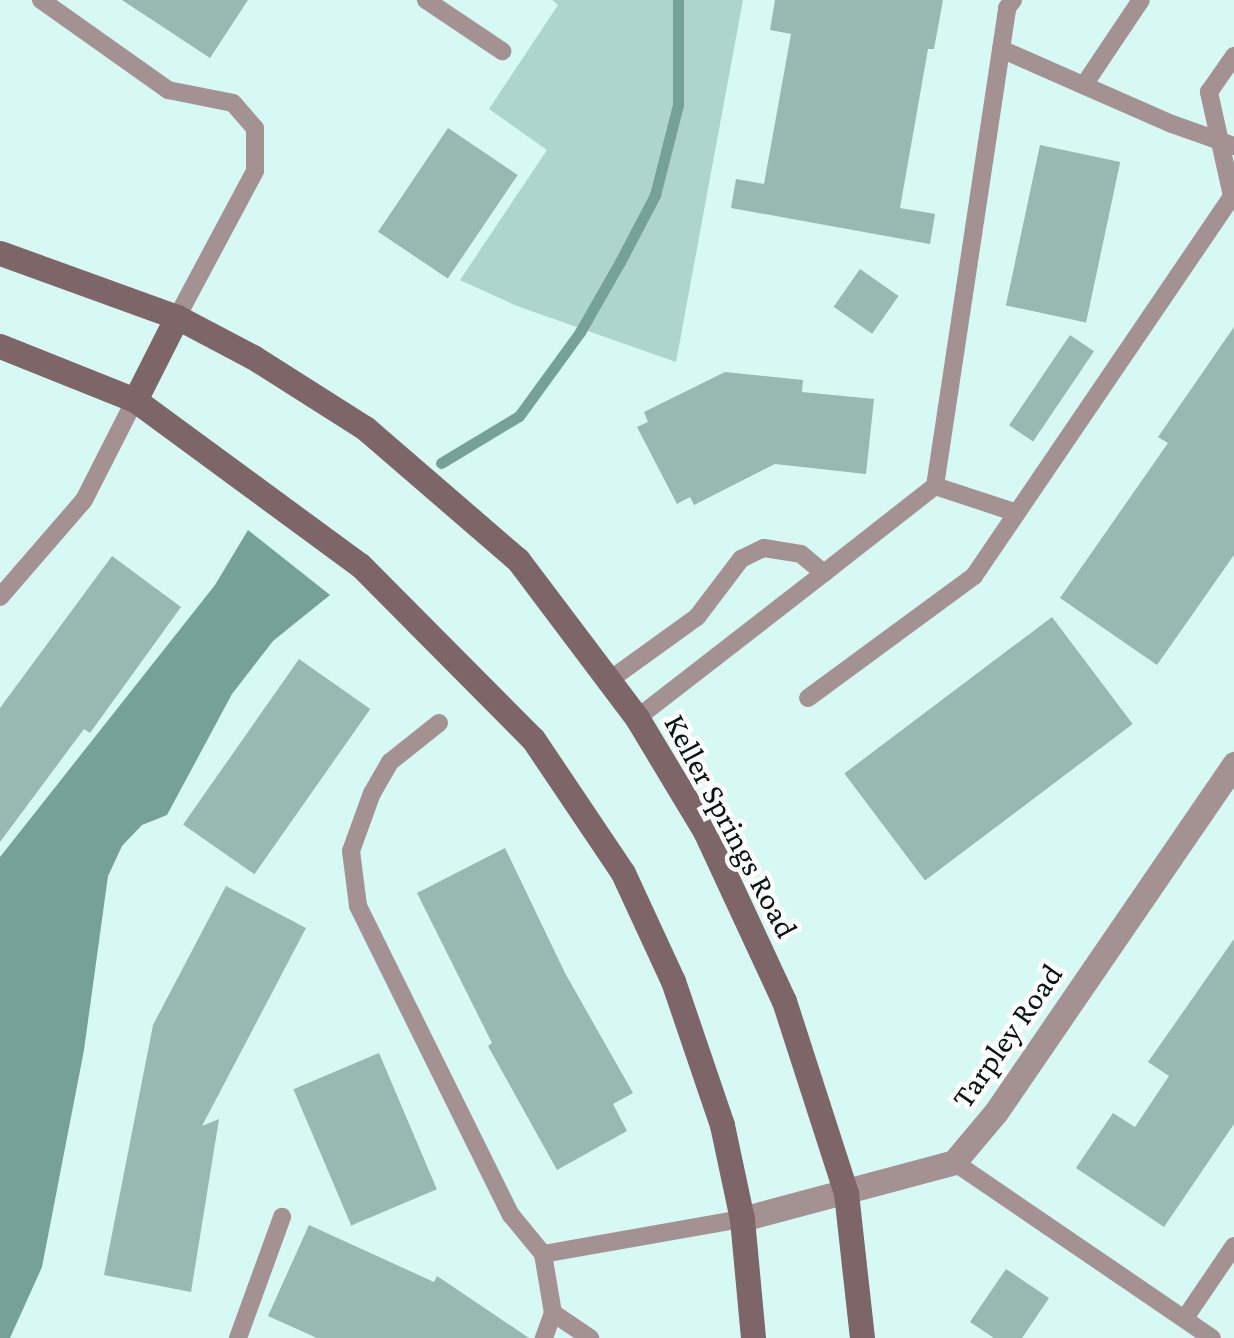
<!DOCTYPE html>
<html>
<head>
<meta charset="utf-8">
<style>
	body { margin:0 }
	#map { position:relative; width:1234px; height:1338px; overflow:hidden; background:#d6faf3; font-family:"Crimson Pro",serif }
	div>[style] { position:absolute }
	.green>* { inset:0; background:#add5cd }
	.water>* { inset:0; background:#75a199 }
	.stream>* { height:11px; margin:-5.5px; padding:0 5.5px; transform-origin:5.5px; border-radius:5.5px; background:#75a199 }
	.building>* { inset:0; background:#96b9b2; transform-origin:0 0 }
	.lane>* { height:18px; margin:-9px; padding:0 9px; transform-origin:9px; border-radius:9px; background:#a49293 }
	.street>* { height:25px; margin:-12.5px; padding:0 12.5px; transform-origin:12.5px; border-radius:12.5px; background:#a49293 }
	.secondary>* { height:25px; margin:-12.5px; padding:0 12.5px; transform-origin:12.5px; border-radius:12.5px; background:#7e6567 }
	span { translate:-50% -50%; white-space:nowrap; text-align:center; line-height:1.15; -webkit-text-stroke:9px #fff; paint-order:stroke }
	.street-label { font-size:32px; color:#071412 }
</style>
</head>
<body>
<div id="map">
	<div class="green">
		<div style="clip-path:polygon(552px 0,743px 0,676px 362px,517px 306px,460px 280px,547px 150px,489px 109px,558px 5px)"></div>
	</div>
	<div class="water">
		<div style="clip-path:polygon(248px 530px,330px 595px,273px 641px,232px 694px,167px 815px,142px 825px,122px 846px,108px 876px,84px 1050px,42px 1267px,10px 1338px,0 1338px,0 857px,215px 585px)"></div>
	</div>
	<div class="stream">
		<div style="left:441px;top:463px;width:91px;rotate:-31.1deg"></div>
		<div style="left:519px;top:416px;width:104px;rotate:-54deg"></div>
		<div style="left:580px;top:332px;width:81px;rotate:-60.3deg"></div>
		<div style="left:620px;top:262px;width:76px;rotate:-62.4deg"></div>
		<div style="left:655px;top:195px;width:93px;rotate:-75.7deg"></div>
		<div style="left:678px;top:105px;width:105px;rotate:-90deg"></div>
	</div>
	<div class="building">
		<div style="clip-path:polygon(122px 0,248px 0,210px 58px)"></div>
		<div style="clip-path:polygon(775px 0,943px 0,934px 49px,928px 49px,900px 208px,935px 214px,930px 244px,731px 208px,736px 179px,764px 184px,791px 34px,770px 30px)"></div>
		<div style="left:448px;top:128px;width:84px;height:125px;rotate:34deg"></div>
		<div style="left:1040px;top:145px;width:82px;height:164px;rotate:12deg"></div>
		<div style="left:860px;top:269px;width:47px;height:46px;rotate:35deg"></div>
		<div style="clip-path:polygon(1234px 327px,1234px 555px,1157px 665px,1060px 598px,1168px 443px,1158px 437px)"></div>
		<div style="left:1070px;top:335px;width:29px;height:109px;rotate:34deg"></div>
		<div style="clip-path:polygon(725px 372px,803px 380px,802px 392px,874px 399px,866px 474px,775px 464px,694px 505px,690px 497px,677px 504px,637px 427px,648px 422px,644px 412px)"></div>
		<div style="clip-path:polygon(112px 556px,181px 607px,90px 733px,84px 729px,0 842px,0 708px)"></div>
		<div style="left:1052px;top:617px;width:134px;height:260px;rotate:53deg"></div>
		<div style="left:299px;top:659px;width:87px;height:202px;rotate:35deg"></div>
		<div style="clip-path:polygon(505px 848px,565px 973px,633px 1093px,613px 1104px,627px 1131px,557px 1170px,488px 1046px,492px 1043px,417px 893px)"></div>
		<div style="clip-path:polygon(226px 886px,306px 928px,202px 1126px,219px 1119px,191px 1292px,104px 1275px,153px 1025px)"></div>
		<div style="clip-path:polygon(1234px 939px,1234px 1124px,1164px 1227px,1076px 1168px,1113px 1113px,1135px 1127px,1169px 1076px,1148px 1062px)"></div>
		<div style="left:379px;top:1053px;width:148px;height:93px;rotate:67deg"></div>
		<div style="clip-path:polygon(309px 1225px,434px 1282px,437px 1276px,529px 1338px,317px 1338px,268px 1316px)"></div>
		<div style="clip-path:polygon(1006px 1269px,1049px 1298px,1022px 1338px,994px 1338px,970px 1322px)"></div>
	</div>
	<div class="lane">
		<div style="left:41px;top:0;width:156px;rotate:35.3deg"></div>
		<div style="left:168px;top:90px;width:66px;rotate:11.3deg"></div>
		<div style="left:233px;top:103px;width:33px;rotate:49deg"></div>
		<div style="left:255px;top:128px;width:43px;rotate:90deg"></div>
		<div style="left:255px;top:171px;width:166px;rotate:118.1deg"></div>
		<div style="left:426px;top:0;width:92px;rotate:33.9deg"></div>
		<div style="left:1001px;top:49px;width:187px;rotate:23.7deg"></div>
		<div style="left:1172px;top:124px;width:66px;rotate:19.5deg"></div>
		<div style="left:1084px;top:85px;width:102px;rotate:-56.2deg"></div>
		<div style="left:935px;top:486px;width:86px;rotate:18.2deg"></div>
		<div style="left:824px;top:573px;width:141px;rotate:-38.1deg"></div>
		<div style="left:935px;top:486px;width:483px;rotate:-81.4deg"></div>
		<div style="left:1007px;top:8px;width:10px;rotate:-53deg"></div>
		<div style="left:0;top:597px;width:128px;rotate:-49.1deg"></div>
		<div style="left:84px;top:500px;width:112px;rotate:-63deg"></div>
		<div style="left:611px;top:679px;width:106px;rotate:-35.8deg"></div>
		<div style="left:697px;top:617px;width:73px;rotate:-52.8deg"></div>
		<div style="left:741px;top:559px;width:25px;rotate:-26deg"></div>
		<div style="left:764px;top:548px;width:37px;rotate:9deg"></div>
		<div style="left:801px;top:554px;width:30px;rotate:40deg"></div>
		<div style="left:824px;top:573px;width:237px;rotate:142.2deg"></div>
		<div style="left:808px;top:698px;width:206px;rotate:-36.3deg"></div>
		<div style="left:974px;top:576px;width:459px;rotate:-55.8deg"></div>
		<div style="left:1232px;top:196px;width:107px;rotate:-102.5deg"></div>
		<div style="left:1209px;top:92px;width:44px;rotate:-55.2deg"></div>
		<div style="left:439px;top:723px;width:63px;rotate:141.5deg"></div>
		<div style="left:390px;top:762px;width:36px;rotate:120deg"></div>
		<div style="left:372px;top:793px;width:62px;rotate:109.9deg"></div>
		<div style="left:351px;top:851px;width:55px;rotate:82.7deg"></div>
		<div style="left:358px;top:906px;width:345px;rotate:63.7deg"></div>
		<div style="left:511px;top:1215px;width:50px;rotate:50.6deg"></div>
		<div style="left:543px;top:1254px;width:60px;rotate:80.4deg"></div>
		<div style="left:553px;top:1313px;width:27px;rotate:110deg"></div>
		<div style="left:954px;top:1162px;width:312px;rotate:34.3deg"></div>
		<div style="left:543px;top:1254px;width:202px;rotate:-10deg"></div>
		<div style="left:553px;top:1313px;width:45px;rotate:34deg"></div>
		<div style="left:1185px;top:1318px;width:87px;rotate:-55.8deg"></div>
		<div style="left:238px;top:1338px;width:129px;rotate:-70deg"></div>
	</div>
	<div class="street">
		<div style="left:742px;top:1219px;width:220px;rotate:-15deg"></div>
		<div style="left:954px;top:1162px;width:65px;rotate:-50deg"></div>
		<div style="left:996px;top:1112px;width:422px;rotate:-55.6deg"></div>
	</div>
	<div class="secondary">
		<div style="left:0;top:253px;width:188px;rotate:19.9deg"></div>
		<div style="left:177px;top:317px;width:86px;rotate:27.8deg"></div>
		<div style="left:253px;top:357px;width:133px;rotate:32.4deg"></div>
		<div style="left:365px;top:428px;width:202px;rotate:40.8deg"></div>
		<div style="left:518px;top:560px;width:198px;rotate:53deg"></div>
		<div style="left:637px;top:718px;width:132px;rotate:59deg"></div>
		<div style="left:705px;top:831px;width:187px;rotate:65.1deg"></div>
		<div style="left:784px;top:1001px;width:202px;rotate:72.1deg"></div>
		<div style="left:846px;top:1193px;width:146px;rotate:83.7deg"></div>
		<div style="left:0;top:346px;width:145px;rotate:21.8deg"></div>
		<div style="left:135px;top:400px;width:279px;rotate:36.3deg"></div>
		<div style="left:360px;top:565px;width:245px;rotate:45.2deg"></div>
		<div style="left:533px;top:739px;width:161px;rotate:56.1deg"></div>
		<div style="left:623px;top:873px;width:119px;rotate:65.2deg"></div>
		<div style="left:673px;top:981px;width:152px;rotate:71.2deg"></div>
		<div style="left:722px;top:1125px;width:96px;rotate:78deg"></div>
		<div style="left:742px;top:1219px;width:120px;rotate:84.7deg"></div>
		<div style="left:135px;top:400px;width:93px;rotate:-63.2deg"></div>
	</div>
	<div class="street-label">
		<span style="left:731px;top:826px;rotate:62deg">Keller Springs Road</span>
		<span style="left:1007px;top:1036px;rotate:-55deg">Tarpley Road</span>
	</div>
</div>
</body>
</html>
